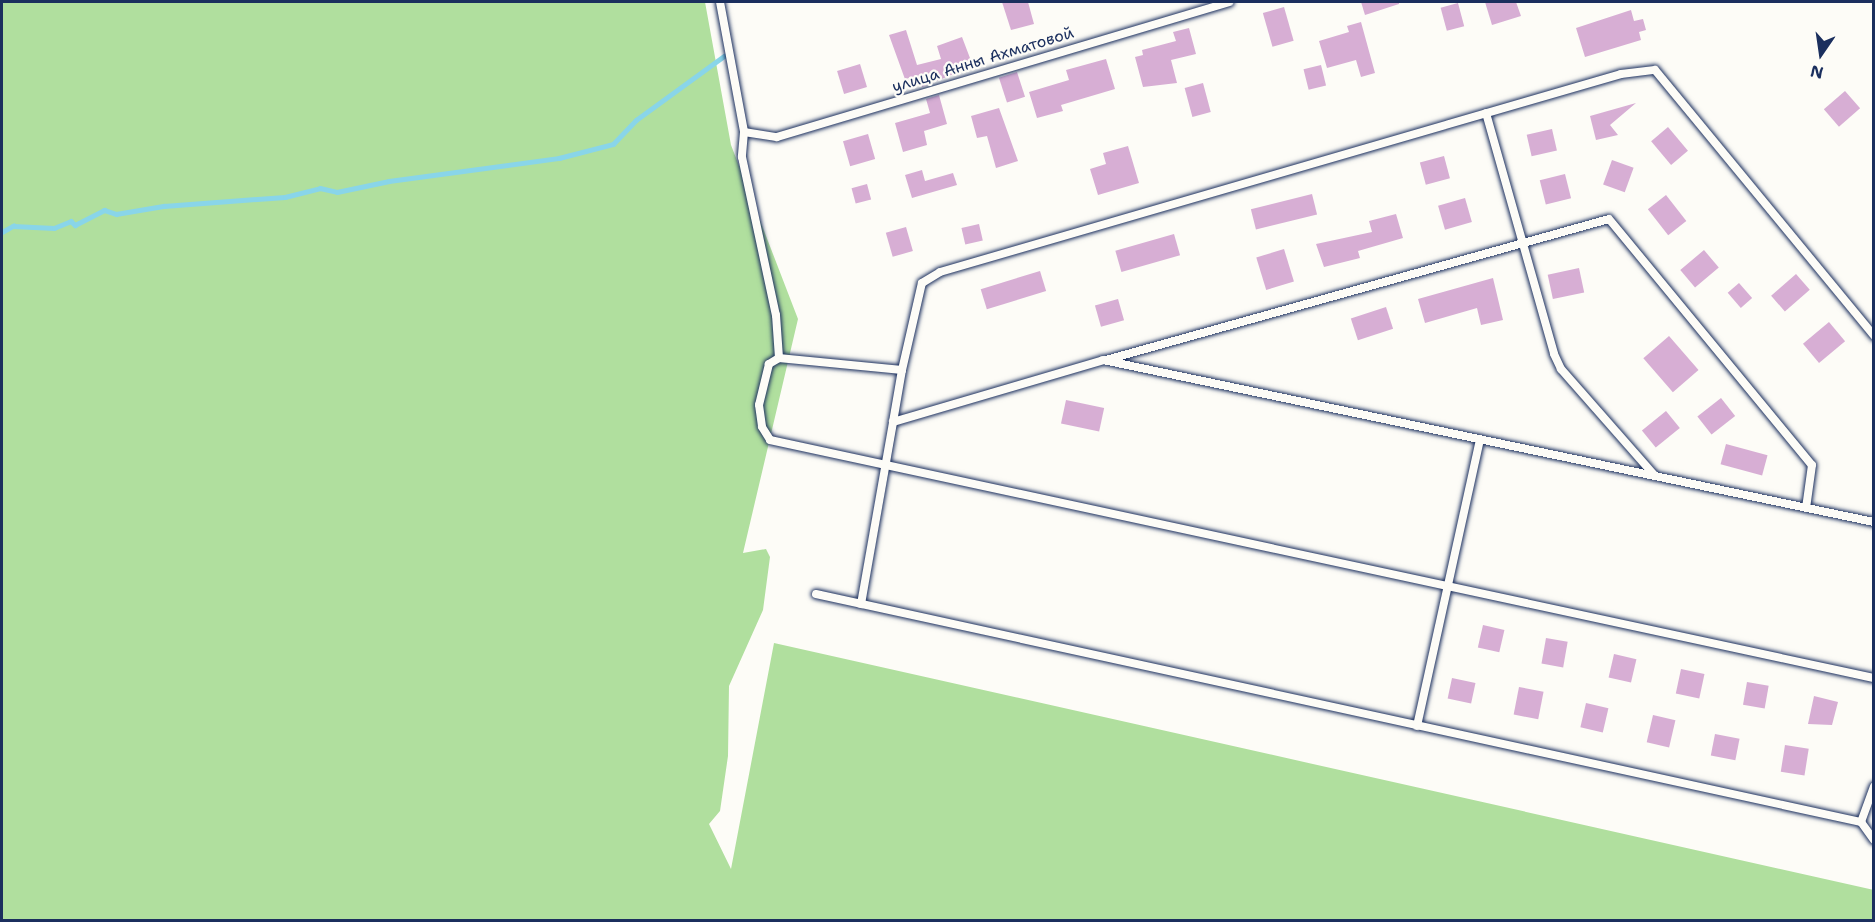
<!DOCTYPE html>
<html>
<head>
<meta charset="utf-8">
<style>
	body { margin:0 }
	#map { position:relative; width:1875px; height:922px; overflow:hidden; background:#fdfcf7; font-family:"Shantell Sans",sans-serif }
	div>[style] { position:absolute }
	.green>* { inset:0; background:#b0df9e }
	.stream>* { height:4.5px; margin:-2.25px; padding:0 2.25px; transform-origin:2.25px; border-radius:2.25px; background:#89d5e9 }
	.building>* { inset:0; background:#d7aed4; transform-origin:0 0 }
	.roads { filter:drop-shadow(0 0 2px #1b2f5e) drop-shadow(0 0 2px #1b2f5e) }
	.lane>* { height:8px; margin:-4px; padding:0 4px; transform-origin:4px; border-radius:4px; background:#fdfcf7 }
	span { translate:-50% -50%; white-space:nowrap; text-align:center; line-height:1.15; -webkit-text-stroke:4.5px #fdfcf7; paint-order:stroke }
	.street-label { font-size:16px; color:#1b2f5e }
	.frame { position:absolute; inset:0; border:3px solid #1b2f5e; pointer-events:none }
	.north { position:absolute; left:1791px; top:24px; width:60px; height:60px; -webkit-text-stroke:4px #fdfcf7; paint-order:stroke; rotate:193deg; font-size:16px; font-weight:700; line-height:24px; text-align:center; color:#1b2f5e }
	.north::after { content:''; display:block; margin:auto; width:21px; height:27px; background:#1b2f5e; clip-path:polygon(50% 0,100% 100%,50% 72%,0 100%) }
</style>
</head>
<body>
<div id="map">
	<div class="green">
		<div style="clip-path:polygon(2px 2px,705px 2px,731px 145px,798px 319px,743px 553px,766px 549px,770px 557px,763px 610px,729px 686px,728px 756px,720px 811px,709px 824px,731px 869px,774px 643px,1874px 890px,1873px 920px,2px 920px)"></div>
	</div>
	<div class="stream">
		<div style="left:2px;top:232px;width:13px;rotate:-29deg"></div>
		<div style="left:13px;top:226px;width:41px;rotate:2.8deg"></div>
		<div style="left:54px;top:228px;width:18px;rotate:-22deg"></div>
		<div style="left:71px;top:221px;width:6px;rotate:45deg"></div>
		<div style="left:75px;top:225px;width:33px;rotate:-27deg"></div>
		<div style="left:104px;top:210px;width:13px;rotate:18deg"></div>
		<div style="left:116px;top:214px;width:49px;rotate:-9.5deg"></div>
		<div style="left:164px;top:206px;width:121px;rotate:-4.3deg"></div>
		<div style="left:285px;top:197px;width:36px;rotate:-14deg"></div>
		<div style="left:320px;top:188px;width:17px;rotate:13deg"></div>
		<div style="left:337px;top:192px;width:53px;rotate:-11.9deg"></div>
		<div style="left:389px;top:181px;width:172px;rotate:-7.7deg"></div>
		<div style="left:559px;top:158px;width:56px;rotate:-14.5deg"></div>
		<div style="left:613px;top:144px;width:33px;rotate:-46deg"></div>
		<div style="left:636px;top:120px;width:109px;rotate:-36deg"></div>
	</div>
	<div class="building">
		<div style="clip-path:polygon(1002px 2px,1028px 2px,1034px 24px,1011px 30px)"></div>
		<div style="clip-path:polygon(1361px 2px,1399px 2px,1399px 4px,1365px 15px)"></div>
		<div style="clip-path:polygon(1485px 2px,1516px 2px,1521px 16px,1492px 25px)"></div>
		<div style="left:1458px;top:3px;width:24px;height:18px;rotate:75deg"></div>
		<div style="left:1284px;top:7px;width:35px;height:22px;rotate:74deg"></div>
		<div style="clip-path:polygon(1631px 10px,1634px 21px,1643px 19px,1646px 30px,1639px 32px,1641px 40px,1585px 57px,1576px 28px)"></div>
		<div style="clip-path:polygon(1361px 22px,1375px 73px,1361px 77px,1356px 60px,1327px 68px,1319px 41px,1349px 32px,1347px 26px)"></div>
		<div style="clip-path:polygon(1189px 28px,1196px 54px,1171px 60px,1177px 83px,1143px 87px,1135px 57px,1143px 55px,1142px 50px,1176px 41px,1173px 32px)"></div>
		<div style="clip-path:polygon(906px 30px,917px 65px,941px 59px,937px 46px,962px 37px,973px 66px,922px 87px,920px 79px,906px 82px,889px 35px)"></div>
		<div style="clip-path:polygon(1106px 59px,1115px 89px,1061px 105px,1063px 111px,1037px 118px,1029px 92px,1069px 80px,1066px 70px)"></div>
		<div style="left:860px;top:64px;width:24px;height:24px;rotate:73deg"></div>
		<div style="left:1321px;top:65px;width:21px;height:18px;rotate:76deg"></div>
		<div style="left:1017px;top:72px;width:26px;height:19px;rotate:72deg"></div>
		<div style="left:1203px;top:83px;width:30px;height:19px;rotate:75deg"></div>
		<div style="left:1845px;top:91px;width:23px;height:28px;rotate:49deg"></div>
		<div style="clip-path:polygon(939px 95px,947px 124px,924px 131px,927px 145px,903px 152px,895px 123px,930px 113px,926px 99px)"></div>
		<div style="clip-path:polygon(1636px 103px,1610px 125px,1618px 135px,1596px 140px,1590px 116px)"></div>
		<div style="clip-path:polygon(999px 108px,1018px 161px,996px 168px,987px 136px,977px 138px,971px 116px)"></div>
		<div style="left:1668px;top:127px;width:31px;height:22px;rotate:50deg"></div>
		<div style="left:1552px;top:129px;width:22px;height:26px;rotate:77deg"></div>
		<div style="left:868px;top:134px;width:26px;height:26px;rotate:74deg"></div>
		<div style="clip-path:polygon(1128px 146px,1139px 183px,1098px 195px,1090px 169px,1106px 164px,1103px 153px)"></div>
		<div style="left:1444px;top:156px;width:23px;height:25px;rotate:75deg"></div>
		<div style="left:1612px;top:160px;width:23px;height:26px;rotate:20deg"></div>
		<div style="clip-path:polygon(922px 170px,925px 181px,953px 173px,957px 185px,912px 198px,905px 175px)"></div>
		<div style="left:1565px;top:174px;width:25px;height:26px;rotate:76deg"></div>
		<div style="left:867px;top:184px;width:16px;height:16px;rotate:75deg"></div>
		<div style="left:1312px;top:194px;width:21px;height:63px;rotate:76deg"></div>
		<div style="left:1666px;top:195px;width:33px;height:23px;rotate:52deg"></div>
		<div style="left:1465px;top:198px;width:25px;height:28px;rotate:74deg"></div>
		<div style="clip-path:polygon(1396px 214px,1403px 238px,1358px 251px,1360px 258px,1324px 267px,1316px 244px,1372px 232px,1369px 221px)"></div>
		<div style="left:979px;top:224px;width:17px;height:18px;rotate:77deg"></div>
		<div style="left:906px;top:227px;width:25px;height:21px;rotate:74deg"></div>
		<div style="left:1174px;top:234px;width:22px;height:61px;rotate:74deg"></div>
		<div style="left:1284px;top:249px;width:34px;height:29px;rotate:73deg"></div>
		<div style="left:1704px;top:250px;width:23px;height:31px;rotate:50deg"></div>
		<div style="left:1579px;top:268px;width:25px;height:32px;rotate:78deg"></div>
		<div style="left:1040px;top:271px;width:21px;height:62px;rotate:73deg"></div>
		<div style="left:1796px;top:274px;width:21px;height:33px;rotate:49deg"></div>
		<div style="clip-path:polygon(1493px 278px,1503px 320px,1481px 325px,1477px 308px,1425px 323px,1418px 299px)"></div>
		<div style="left:1739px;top:283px;width:20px;height:15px;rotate:49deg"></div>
		<div style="left:1118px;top:299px;width:22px;height:24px;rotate:74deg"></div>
		<div style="left:1386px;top:307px;width:23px;height:37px;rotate:72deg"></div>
		<div style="left:1829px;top:322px;width:25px;height:34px;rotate:50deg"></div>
		<div style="left:1669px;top:336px;width:45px;height:34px;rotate:49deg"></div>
		<div style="left:1721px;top:398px;width:23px;height:30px;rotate:52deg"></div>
		<div style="left:1066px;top:400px;width:39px;height:24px;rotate:12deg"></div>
		<div style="left:1666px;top:411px;width:22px;height:31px;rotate:51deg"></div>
		<div style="left:1726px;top:444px;width:43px;height:21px;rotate:15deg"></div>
		<div style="left:1483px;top:625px;width:22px;height:23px;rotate:13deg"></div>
		<div style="left:1546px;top:638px;width:22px;height:26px;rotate:10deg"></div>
		<div style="left:1614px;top:654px;width:23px;height:24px;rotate:13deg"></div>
		<div style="left:1681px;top:669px;width:24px;height:25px;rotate:12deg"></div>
		<div style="left:1452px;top:678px;width:24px;height:21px;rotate:12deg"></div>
		<div style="left:1747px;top:682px;width:22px;height:23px;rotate:10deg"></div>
		<div style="left:1519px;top:687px;width:25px;height:28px;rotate:11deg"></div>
		<div style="clip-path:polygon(1814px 696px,1838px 702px,1832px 725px,1808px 724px)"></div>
		<div style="left:1586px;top:703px;width:23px;height:25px;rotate:13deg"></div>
		<div style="left:1653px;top:715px;width:23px;height:28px;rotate:13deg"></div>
		<div style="left:1715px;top:734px;width:25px;height:22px;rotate:11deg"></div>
		<div style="left:1785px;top:745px;width:24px;height:27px;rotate:9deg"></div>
	</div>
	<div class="roads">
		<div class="lane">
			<div style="left:720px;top:2px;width:132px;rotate:79.5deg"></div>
			<div style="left:744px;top:132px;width:25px;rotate:95deg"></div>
			<div style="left:742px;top:157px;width:162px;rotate:77.9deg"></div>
			<div style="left:776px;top:315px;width:43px;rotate:86deg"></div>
			<div style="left:1486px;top:113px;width:250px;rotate:74.2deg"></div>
			<div style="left:1554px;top:354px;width:17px;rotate:65deg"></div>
			<div style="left:1561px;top:369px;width:142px;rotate:48.7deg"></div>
			<div style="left:744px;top:132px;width:33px;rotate:9deg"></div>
			<div style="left:777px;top:137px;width:472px;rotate:-16.6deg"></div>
			<div style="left:1106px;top:360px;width:522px;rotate:-15.66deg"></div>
			<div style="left:1609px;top:219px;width:319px;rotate:50.5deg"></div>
			<div style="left:1812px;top:465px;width:43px;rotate:97.9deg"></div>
			<div style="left:902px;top:370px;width:89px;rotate:-77.1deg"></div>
			<div style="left:922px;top:283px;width:21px;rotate:-31deg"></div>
			<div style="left:940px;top:272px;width:709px;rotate:-16.21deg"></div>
			<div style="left:1621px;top:74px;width:34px;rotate:-7deg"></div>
			<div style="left:1655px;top:70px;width:345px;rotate:50.5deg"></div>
			<div style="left:893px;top:422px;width:53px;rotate:-80.2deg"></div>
			<div style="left:902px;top:370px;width:124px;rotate:-174.4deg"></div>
			<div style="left:779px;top:358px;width:12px;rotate:149deg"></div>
			<div style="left:769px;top:364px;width:42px;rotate:103.7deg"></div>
			<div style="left:759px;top:405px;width:22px;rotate:82deg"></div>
			<div style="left:762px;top:427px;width:15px;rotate:58deg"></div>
			<div style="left:770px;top:440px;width:1129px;rotate:12.17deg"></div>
			<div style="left:816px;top:594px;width:1070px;rotate:12.31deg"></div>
			<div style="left:1861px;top:822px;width:22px;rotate:54deg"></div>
			<div style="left:861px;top:604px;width:185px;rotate:-80deg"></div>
			<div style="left:893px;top:422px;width:219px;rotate:-16.4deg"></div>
			<div style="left:1103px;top:360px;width:788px;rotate:11.87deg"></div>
			<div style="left:1417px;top:726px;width:293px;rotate:-77.6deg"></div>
			<div style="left:1861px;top:822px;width:38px;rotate:-70deg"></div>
		</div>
	</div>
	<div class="street-label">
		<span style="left:983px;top:60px;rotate:-17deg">улица Анны Ахматовой</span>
	</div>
	<div class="frame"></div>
	<div class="north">N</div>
</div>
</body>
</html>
